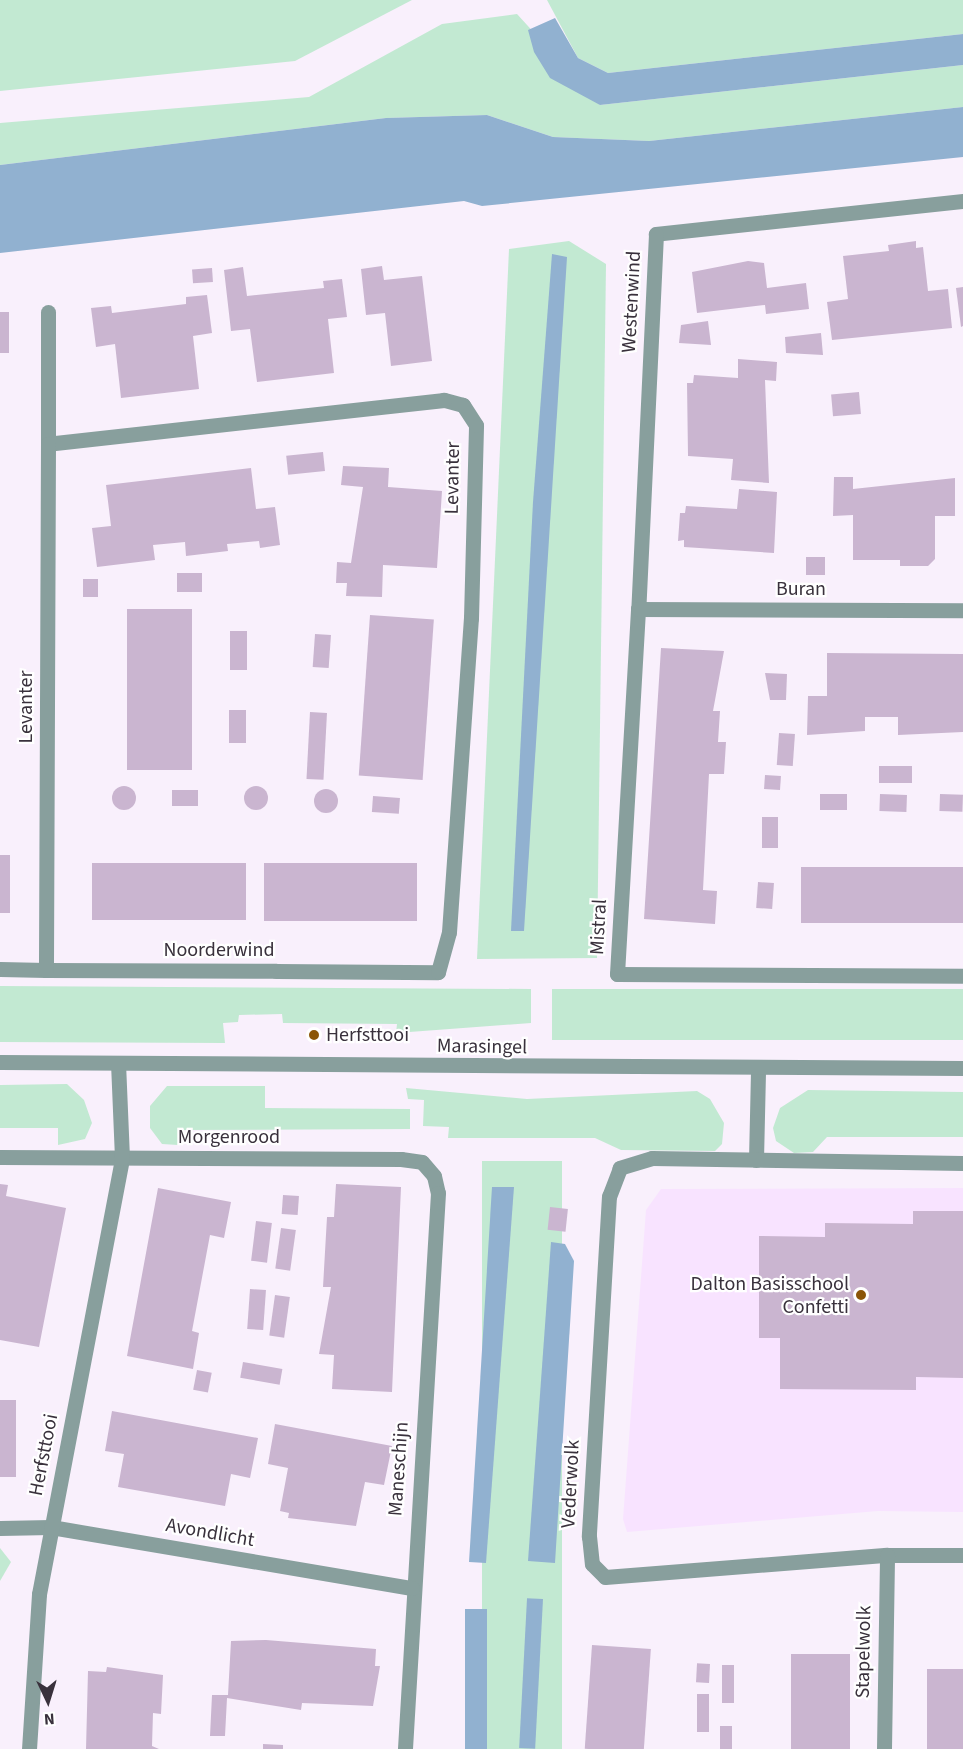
<!DOCTYPE html>
<html>
<head>
<meta charset="utf-8">
<style>
	body { margin:0 }
	#map { position:relative; width:963px; height:1749px; overflow:hidden; background:#f9f0fc; font-family:"Source Sans 3",sans-serif }
	div>[style] { position:absolute }
	.built>* { inset:0; background:#f8e3ff }
	.green>* { inset:0; background:#c2e9d2; transform-origin:0 0 }
	.water>* { inset:0; background:#91b1d0; transform-origin:0 0 }
	.building>* { inset:0; background:#cab5d0; transform-origin:0 0 }
	.round { border-radius:50% }
	.pedestrian>* { height:15px; margin:-7.5px; padding:0 7.5px; transform-origin:7.5px; border-radius:7.5px; background:#889f9d }
	.minor>* { height:15px; margin:-7.5px; padding:0 7.5px; transform-origin:7.5px; border-radius:7.5px; background:#889f9d }
	.tertiary>* { height:15px; margin:-7.5px; padding:0 7.5px; transform-origin:7.5px; border-radius:7.5px; background:#889f9d }
	.dots>* { width:16px; height:16px; translate:-50% -50%; box-sizing:border-box; border:3px solid #fff; border-radius:50% }
	span { translate:-50% -50%; white-space:nowrap; text-align:center; line-height:1.15; -webkit-text-stroke:4.5px #fff; paint-order:stroke }
	.street-label { font-size:20px; color:#39313c }
	.poi-label { font-size:20px; color:#39313c }
	.left { translate:0 -50%; text-align:left }
	.right { translate:-100% -50%; text-align:right }
	.north { position:absolute; left:18px; top:1671px; width:60px; height:60px; -webkit-text-stroke:4px #fff; paint-order:stroke; rotate:176deg; font-size:16px; font-weight:700; line-height:24px; text-align:center; color:#39313c }
	.north::after { content:''; display:block; margin:auto; width:21px; height:27px; background:#39313c; clip-path:polygon(50% 0,100% 100%,50% 72%,0 100%) }
</style>
</head>
<body>
<div id="map">
	<div class="built">
		<div style="clip-path:polygon(963px 1188px,963px 1512px,878px 1511px,627px 1532px,623px 1519px,646px 1210px,661px 1189px)"></div>
	</div>
	<div class="green">
		<div style="clip-path:polygon(0 0,412px 0,295px 61px,0 91px)"></div>
		<div style="clip-path:polygon(547px 0,963px 0,963px 34px,608px 73px,578px 58px)"></div>
		<div style="clip-path:polygon(517px 14px,600px 105px,963px 65px,963px 107px,649px 141px,553px 137px,487px 115px,386px 118px,0 165px,0 123px,309px 97px,442px 24px)"></div>
		<div style="clip-path:polygon(569px 241px,606px 264px,597px 958px,477px 959px,509px 249px)"></div>
		<div style="clip-path:polygon(0 986px,531px 989px,531px 1023px,396px 1033px,397px 1024px,283px 1023px,282px 1014px,239px 1015px,238px 1022px,223px 1023px,225px 1043px,0 1042px)"></div>
		<div style="left:552px;top:989px;width:411px;height:51px"></div>
		<div style="clip-path:polygon(67px 1084px,84px 1100px,92px 1123px,85px 1139px,58px 1145px,58px 1128px,0 1128px,0 1085px)"></div>
		<div style="clip-path:polygon(167px 1086px,265px 1086px,265px 1108px,410px 1109px,410px 1129px,179px 1130px,178px 1145px,162px 1144px,150px 1128px,150px 1106px)"></div>
		<div style="clip-path:polygon(406px 1088px,527px 1099px,697px 1091px,710px 1099px,724px 1123px,722px 1144px,715px 1151px,621px 1150px,595px 1138px,448px 1138px,449px 1127px,423px 1126px,424px 1100px,408px 1099px)"></div>
		<div style="clip-path:polygon(808px 1090px,963px 1092px,963px 1137px,827px 1137px,813px 1152px,794px 1153px,776px 1141px,773px 1128px,780px 1108px)"></div>
		<div style="left:482px;top:1161px;width:80px;height:589px"></div>
		<div style="clip-path:polygon(0 1548px,11px 1562px,0 1581px)"></div>
	</div>
	<div class="water">
		<div style="clip-path:polygon(555px 18px,578px 58px,608px 73px,963px 34px,963px 65px,600px 105px,550px 78px,534px 52px,528px 30px)"></div>
		<div style="clip-path:polygon(963px 107px,963px 157px,482px 206px,464px 201px,0 253px,0 165px,386px 118px,487px 115px,553px 137px,649px 141px)"></div>
		<div style="clip-path:polygon(552px 254px,567px 257px,524px 931px,511px 931px,533px 502px)"></div>
		<div style="clip-path:polygon(492px 1187px,514px 1187px,486px 1563px,469px 1562px)"></div>
		<div style="clip-path:polygon(551px 1242px,565px 1244px,574px 1261px,555px 1563px,528px 1561px)"></div>
		<div style="left:543px;top:1599px;width:150px;height:16px;rotate:93deg"></div>
		<div style="left:465px;top:1609px;width:22px;height:140px"></div>
	</div>
	<div class="building">
		<div style="clip-path:polygon(916px 241px,916px 248px,923px 247px,928px 291px,948px 289px,952px 328px,832px 340px,827px 302px,848px 299px,843px 256px,889px 251px,888px 245px)"></div>
		<div style="clip-path:polygon(748px 261px,764px 263px,767px 288px,806px 283px,809px 309px,766px 314px,765px 305px,697px 313px,692px 272px)"></div>
		<div style="clip-path:polygon(382px 266px,384px 280px,422px 276px,432px 361px,391px 366px,385px 313px,366px 315px,361px 269px)"></div>
		<div style="clip-path:polygon(243px 267px,247px 296px,324px 288px,323px 281px,342px 279px,347px 317px,328px 319px,334px 373px,257px 382px,250px 329px,231px 331px,224px 270px)"></div>
		<div style="left:212px;top:268px;width:14px;height:20px;rotate:86deg"></div>
		<div style="clip-path:polygon(963px 287px,963px 326px,961px 327px,956px 288px)"></div>
		<div style="clip-path:polygon(207px 295px,212px 333px,193px 336px,199px 389px,121px 398px,115px 344px,96px 347px,91px 308px,111px 306px,112px 313px,186px 304px,186px 297px)"></div>
		<div style="left:0;top:312px;width:9px;height:41px"></div>
		<div style="clip-path:polygon(708px 321px,711px 345px,679px 343px,681px 325px)"></div>
		<div style="clip-path:polygon(821px 333px,823px 355px,786px 353px,785px 337px)"></div>
		<div style="clip-path:polygon(738px 359px,777px 362px,776px 381px,765px 380px,769px 483px,731px 480px,733px 459px,688px 456px,687px 383px,693px 383px,694px 375px,738px 378px)"></div>
		<div style="left:859px;top:392px;width:22px;height:28px;rotate:85deg"></div>
		<div style="left:323px;top:452px;width:19px;height:37px;rotate:84deg"></div>
		<div style="clip-path:polygon(343px 466px,389px 468px,388px 487px,442px 491px,437px 568px,383px 565px,382px 597px,346px 596px,347px 583px,336px 583px,337px 562px,351px 563px,363px 487px,341px 485px)"></div>
		<div style="clip-path:polygon(251px 468px,256px 509px,275px 507px,280px 545px,260px 548px,259px 541px,227px 544px,228px 551px,186px 556px,185px 542px,153px 545px,155px 560px,97px 567px,92px 528px,111px 526px,106px 485px)"></div>
		<div style="clip-path:polygon(834px 477px,853px 477px,853px 489px,955px 478px,955px 516px,935px 516px,935px 559px,928px 566px,900px 566px,900px 560px,853px 560px,853px 515px,833px 516px)"></div>
		<div style="clip-path:polygon(739px 489px,777px 492px,774px 553px,684px 547px,684px 540px,678px 541px,680px 513px,685px 513px,686px 506px,737px 509px)"></div>
		<div style="left:806px;top:557px;width:19px;height:18px"></div>
		<div style="left:177px;top:573px;width:25px;height:19px"></div>
		<div style="left:83px;top:579px;width:15px;height:18px"></div>
		<div style="left:127px;top:609px;width:65px;height:161px"></div>
		<div style="left:370px;top:615px;width:64px;height:161px;rotate:4deg"></div>
		<div style="left:230px;top:631px;width:17px;height:39px"></div>
		<div style="left:315px;top:634px;width:16px;height:33px;rotate:4deg"></div>
		<div style="clip-path:polygon(661px 648px,724px 651px,713px 711px,720px 711px,718px 742px,726px 742px,724px 774px,709px 774px,703px 890px,717px 891px,715px 924px,644px 919px)"></div>
		<div style="clip-path:polygon(827px 653px,963px 654px,963px 732px,898px 735px,898px 717px,865px 717px,865px 731px,807px 735px,808px 696px,827px 696px)"></div>
		<div style="clip-path:polygon(765px 673px,787px 674px,786px 700px,770px 700px)"></div>
		<div style="left:229px;top:710px;width:17px;height:33px"></div>
		<div style="left:310px;top:712px;width:17px;height:67px;rotate:3deg"></div>
		<div style="left:779px;top:733px;width:16px;height:32px;rotate:4deg"></div>
		<div style="left:879px;top:766px;width:33px;height:17px"></div>
		<div style="left:765px;top:775px;width:16px;height:14px;rotate:4deg"></div>
		<div class="round" style="left:112px;top:786px;width:24px;height:24px"></div>
		<div class="round" style="left:244px;top:786px;width:24px;height:24px"></div>
		<div class="round" style="left:314px;top:789px;width:24px;height:24px"></div>
		<div style="left:172px;top:790px;width:26px;height:16px"></div>
		<div style="left:820px;top:794px;width:27px;height:16px"></div>
		<div style="left:880px;top:794px;width:27px;height:17px;rotate:2deg"></div>
		<div style="left:940px;top:794px;width:23px;height:17px;rotate:2deg"></div>
		<div style="left:373px;top:796px;width:27px;height:16px;rotate:4deg"></div>
		<div style="left:762px;top:817px;width:16px;height:31px"></div>
		<div style="left:0;top:855px;width:10px;height:58px"></div>
		<div style="left:92px;top:863px;width:154px;height:57px"></div>
		<div style="left:264px;top:863px;width:153px;height:58px"></div>
		<div style="left:801px;top:867px;width:162px;height:56px"></div>
		<div style="left:758px;top:882px;width:16px;height:26px;rotate:4deg"></div>
		<div style="clip-path:polygon(0 1184px,8px 1185px,6px 1196px,66px 1208px,39px 1347px,0 1340px)"></div>
		<div style="clip-path:polygon(336px 1184px,401px 1187px,392px 1392px,332px 1389px,334px 1355px,319px 1354px,331px 1287px,323px 1287px,327px 1217px,334px 1217px)"></div>
		<div style="clip-path:polygon(158px 1188px,231px 1202px,224px 1238px,210px 1235px,192px 1331px,199px 1333px,193px 1369px,127px 1356px)"></div>
		<div style="left:283px;top:1195px;width:16px;height:19px;rotate:4deg"></div>
		<div style="left:550px;top:1207px;width:18px;height:23px;rotate:6deg"></div>
		<div style="clip-path:polygon(913px 1211px,963px 1211px,963px 1378px,916px 1377px,916px 1390px,780px 1389px,780px 1338px,759px 1338px,759px 1236px,825px 1237px,825px 1223px,913px 1224px)"></div>
		<div style="left:256px;top:1221px;width:16px;height:40px;rotate:7deg"></div>
		<div style="left:281px;top:1228px;width:15px;height:41px;rotate:8deg"></div>
		<div style="left:250px;top:1289px;width:16px;height:40px;rotate:4deg"></div>
		<div style="left:275px;top:1295px;width:15px;height:41px;rotate:8deg"></div>
		<div style="left:243px;top:1362px;width:40px;height:16px;rotate:10deg"></div>
		<div style="left:197px;top:1370px;width:15px;height:20px;rotate:11deg"></div>
		<div style="left:0;top:1400px;width:16px;height:77px"></div>
		<div style="clip-path:polygon(112px 1411px,258px 1438px,250px 1478px,231px 1474px,225px 1506px,118px 1487px,124px 1454px,105px 1451px)"></div>
		<div style="clip-path:polygon(275px 1424px,392px 1446px,384px 1485px,365px 1482px,356px 1526px,288px 1518px,289px 1513px,280px 1511px,288px 1468px,268px 1464px)"></div>
		<div style="clip-path:polygon(266px 1640px,376px 1649px,375px 1666px,380px 1666px,373px 1706px,302px 1703px,301px 1710px,227px 1698px,225px 1736px,210px 1736px,212px 1695px,228px 1695px,231px 1641px)"></div>
		<div style="left:592px;top:1645px;width:59px;height:104px;rotate:4deg"></div>
		<div style="left:791px;top:1654px;width:59px;height:95px"></div>
		<div style="left:710px;top:1664px;width:19px;height:13px;rotate:93deg"></div>
		<div style="left:722px;top:1665px;width:12px;height:38px"></div>
		<div style="clip-path:polygon(107px 1667px,163px 1675px,161px 1714px,153px 1713px,152px 1746px,159px 1749px,86px 1749px,88px 1671px,106px 1672px)"></div>
		<div style="left:927px;top:1669px;width:36px;height:80px"></div>
		<div style="left:697px;top:1694px;width:12px;height:38px"></div>
		<div style="left:720px;top:1726px;width:12px;height:23px"></div>
		<div style="clip-path:polygon(263px 1744px,283px 1745px,283px 1749px,263px 1749px)"></div>
	</div>
	<div class="pedestrian">
		<div style="left:617px;top:974px;width:366px;rotate:-86.7deg"></div>
	</div>
	<div class="minor">
		<div style="left:963px;top:201px;width:309px;rotate:173.9deg"></div>
		<div style="left:656px;top:234px;width:375px;rotate:92.7deg"></div>
		<div style="left:638px;top:609px;width:325px;rotate:0.2deg"></div>
		<div style="left:48px;top:444px;width:132px;rotate:-90deg"></div>
		<div style="left:0;top:969px;width:46px;rotate:1.2deg"></div>
		<div style="left:46px;top:970px;width:230px;rotate:0.2deg"></div>
		<div style="left:276px;top:971px;width:162px;rotate:0.4deg"></div>
		<div style="left:438px;top:972px;width:41px;rotate:-74.6deg"></div>
		<div style="left:449px;top:932px;width:315px;rotate:-86deg"></div>
		<div style="left:471px;top:618px;width:193px;rotate:-88.5deg"></div>
		<div style="left:476px;top:425px;width:24px;rotate:-123deg"></div>
		<div style="left:463px;top:405px;width:20px;rotate:-165deg"></div>
		<div style="left:444px;top:400px;width:398px;rotate:173.7deg"></div>
		<div style="left:48px;top:444px;width:526px;rotate:90.22deg"></div>
		<div style="left:617px;top:974px;width:346px;rotate:0.3deg"></div>
		<div style="left:0;top:1157px;width:401px;rotate:0.3deg"></div>
		<div style="left:401px;top:1159px;width:21px;rotate:8deg"></div>
		<div style="left:422px;top:1162px;width:18px;rotate:49deg"></div>
		<div style="left:434px;top:1176px;width:17px;rotate:77deg"></div>
		<div style="left:438px;top:1193px;width:557px;rotate:93.4deg"></div>
		<div style="left:756px;top:1160px;width:91px;rotate:-88.7deg"></div>
		<div style="left:963px;top:1163px;width:311px;rotate:-179.1deg"></div>
		<div style="left:652px;top:1158px;width:34px;rotate:163deg"></div>
		<div style="left:620px;top:1168px;width:30px;rotate:111deg"></div>
		<div style="left:609px;top:1196px;width:341px;rotate:93.4deg"></div>
		<div style="left:589px;top:1536px;width:28px;rotate:84deg"></div>
		<div style="left:592px;top:1564px;width:18px;rotate:45deg"></div>
		<div style="left:605px;top:1577px;width:283px;rotate:-4.5deg"></div>
		<div style="left:887px;top:1555px;width:76px"></div>
		<div style="left:0;top:1528px;width:51px;rotate:-1.1deg"></div>
		<div style="left:51px;top:1527px;width:366px;rotate:9.6deg"></div>
		<div style="left:29px;top:1749px;width:155px;rotate:-86.3deg"></div>
		<div style="left:39px;top:1594px;width:444px;rotate:-79.2deg"></div>
		<div style="left:122px;top:1158px;width:94px;rotate:-92.4deg"></div>
		<div style="left:884px;top:1749px;width:194px;rotate:-89.1deg"></div>
	</div>
	<div class="tertiary">
		<div style="left:0;top:1062px;width:963px;rotate:0.36deg"></div>
	</div>
	<div class="dots">
		<div style="left:314px;top:1035px;background:#8b5507"></div>
		<div style="left:861px;top:1295px;background:#8b5507"></div>
	</div>
	<div class="street-label">
		<span style="left:632px;top:302px;rotate:-87deg">Westenwind</span>
		<span style="left:453px;top:478px;rotate:-89deg">Levanter</span>
		<span style="left:801px;top:589px">Buran</span>
		<span style="left:26px;top:707px;rotate:-90deg">Levanter</span>
		<span style="left:599px;top:927px;rotate:-87deg">Mistral</span>
		<span style="left:219px;top:950px">Noorderwind</span>
		<span style="left:482px;top:1047px;rotate:1deg">Marasingel</span>
		<span style="left:229px;top:1137px">Morgenrood</span>
		<span style="left:44px;top:1455px;rotate:-79deg">Herfsttooi</span>
		<span style="left:399px;top:1469px;rotate:-86deg">Maneschijn</span>
		<span style="left:571px;top:1484px;rotate:-87deg">Vederwolk</span>
		<span style="left:210px;top:1533px;rotate:10deg">Avondlicht</span>
		<span style="left:864px;top:1652px;rotate:-89deg">Stapelwolk</span>
	</div>
	<div class="poi-label">
		<span class="left" style="left:326px;top:1035px">Herfsttooi</span>
		<span class="right" style="left:849px;top:1296px">Dalton Basisschool<br>Confetti</span>
	</div>
	<div class="north">N</div>
</div>
</body>
</html>
